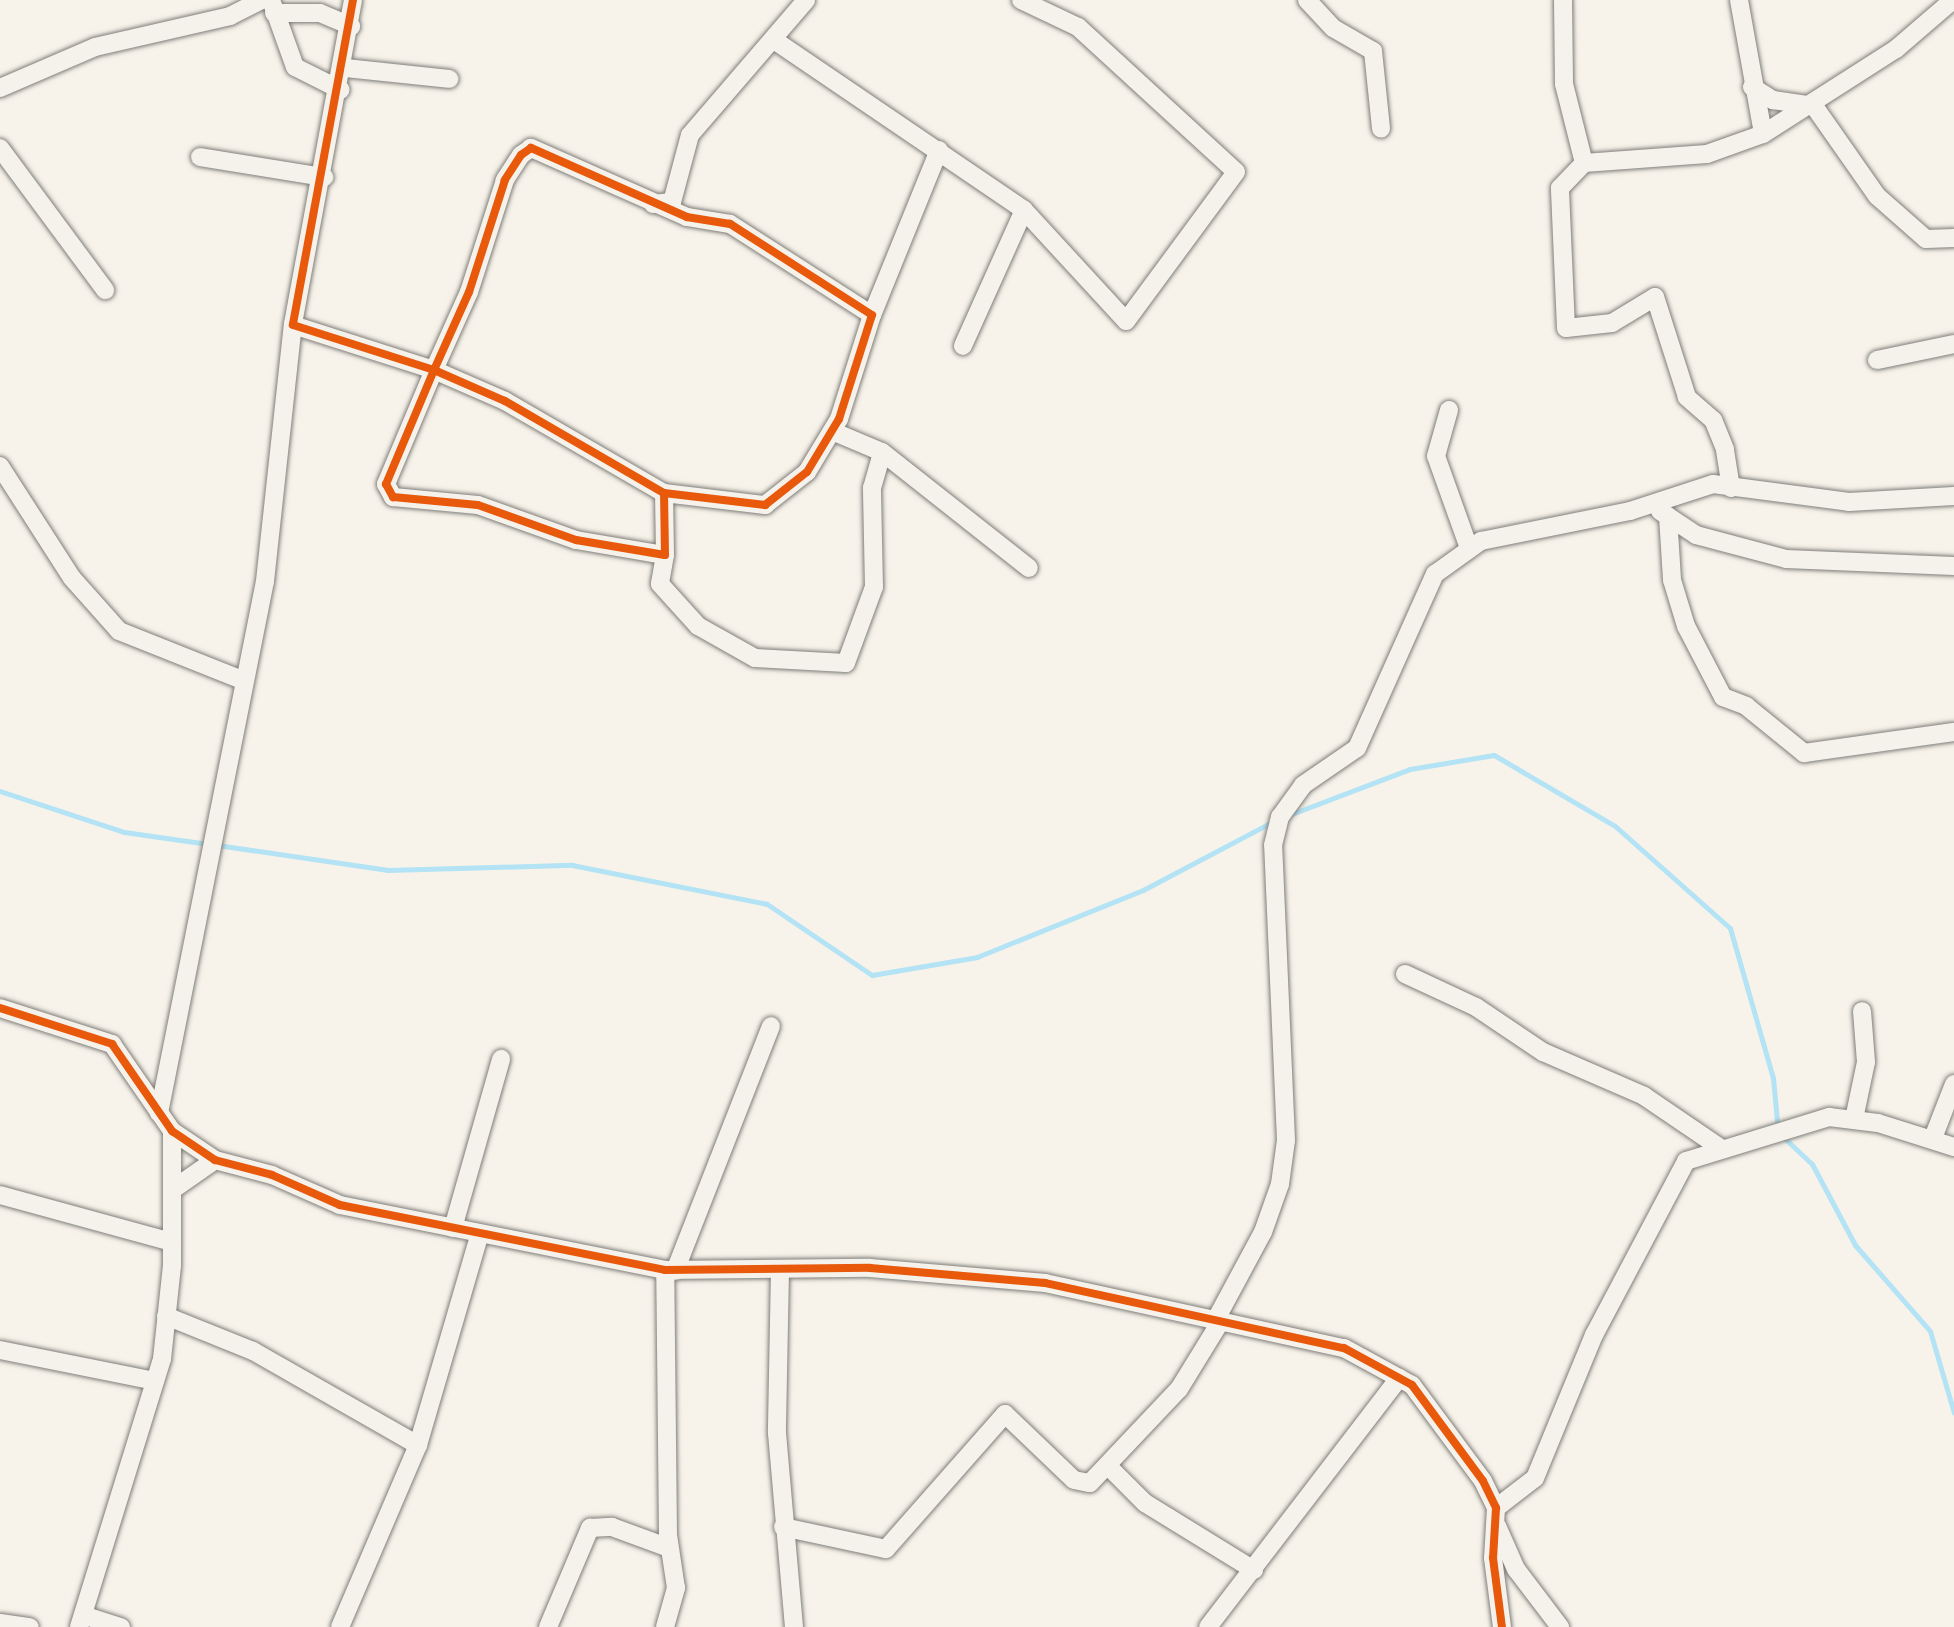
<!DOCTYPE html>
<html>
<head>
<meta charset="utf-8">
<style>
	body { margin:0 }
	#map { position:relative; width:1954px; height:1627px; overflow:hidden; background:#f7f3ea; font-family:"Balsamiq Sans",sans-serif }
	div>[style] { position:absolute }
	.stream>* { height:5px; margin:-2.5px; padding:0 2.5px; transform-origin:2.5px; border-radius:2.5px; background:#b3e3f4 }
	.roads { filter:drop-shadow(0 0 2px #7f7d79) drop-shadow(0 0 2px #7f7d79) }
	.minor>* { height:18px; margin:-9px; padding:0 9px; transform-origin:9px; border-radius:9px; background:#f5f2ec }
	.cycleway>* { height:8px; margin:-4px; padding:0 4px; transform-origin:4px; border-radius:4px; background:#e8590c }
	span { translate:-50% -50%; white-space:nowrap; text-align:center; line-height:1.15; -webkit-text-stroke:8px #fcf5e5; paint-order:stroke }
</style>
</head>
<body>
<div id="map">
	<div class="stream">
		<div style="left:0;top:791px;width:131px;rotate:18.3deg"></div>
		<div style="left:124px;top:832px;width:85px;rotate:8.1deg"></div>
		<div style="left:1289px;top:815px;width:129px;rotate:-20.8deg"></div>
		<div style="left:1410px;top:769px;width:85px;rotate:-9.5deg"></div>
		<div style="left:1494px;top:755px;width:140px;rotate:30.4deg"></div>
		<div style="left:1615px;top:826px;width:154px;rotate:41.6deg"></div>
		<div style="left:1730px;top:928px;width:156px;rotate:74deg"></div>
		<div style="left:1773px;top:1078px;width:54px;rotate:84.7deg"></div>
		<div style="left:1778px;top:1132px;width:47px;rotate:43.3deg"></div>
		<div style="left:1812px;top:1164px;width:92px;rotate:62deg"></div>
		<div style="left:1855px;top:1245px;width:114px;rotate:48.9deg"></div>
		<div style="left:1930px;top:1331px;width:85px;rotate:73.7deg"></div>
		<div style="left:217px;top:845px;width:173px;rotate:8.3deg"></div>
		<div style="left:388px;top:870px;width:184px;rotate:-1.6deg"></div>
		<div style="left:572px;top:865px;width:199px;rotate:11.3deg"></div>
		<div style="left:767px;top:904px;width:127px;rotate:34.1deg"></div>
		<div style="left:872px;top:975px;width:107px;rotate:-9.7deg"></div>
		<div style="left:977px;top:957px;width:179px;rotate:-22deg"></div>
		<div style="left:1143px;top:890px;width:146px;rotate:-27.8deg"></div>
	</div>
	<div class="roads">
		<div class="minor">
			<div style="left:271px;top:0;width:71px;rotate:70.3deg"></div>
			<div style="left:295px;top:67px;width:51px;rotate:26.6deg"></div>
			<div style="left:353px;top:0;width:330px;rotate:100.5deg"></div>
			<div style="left:293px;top:325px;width:148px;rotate:17.7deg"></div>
			<div style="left:434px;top:370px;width:77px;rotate:23.6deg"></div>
			<div style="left:505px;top:401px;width:184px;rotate:30.1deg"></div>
			<div style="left:664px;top:493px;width:102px;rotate:6.8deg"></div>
			<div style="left:765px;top:505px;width:53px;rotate:-38.2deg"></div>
			<div style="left:807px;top:472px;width:62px;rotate:-58.9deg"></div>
			<div style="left:839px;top:419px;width:109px;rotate:-72.4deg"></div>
			<div style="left:872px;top:315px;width:169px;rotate:-147.3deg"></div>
			<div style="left:730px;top:224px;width:44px;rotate:-170.8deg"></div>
			<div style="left:687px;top:217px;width:171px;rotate:-156.1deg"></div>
			<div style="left:531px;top:148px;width:12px;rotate:145deg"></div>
			<div style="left:521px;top:155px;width:30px;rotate:123deg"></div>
			<div style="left:505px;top:180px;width:118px;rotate:107.8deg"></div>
			<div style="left:469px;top:292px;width:85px;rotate:114.2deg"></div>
			<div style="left:434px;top:370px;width:124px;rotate:112.8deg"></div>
			<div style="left:386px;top:484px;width:15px;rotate:62deg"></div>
			<div style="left:393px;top:497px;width:85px;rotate:5.4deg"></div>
			<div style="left:478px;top:505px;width:104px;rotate:19.7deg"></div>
			<div style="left:576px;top:540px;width:90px;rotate:9.6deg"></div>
			<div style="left:665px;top:555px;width:62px;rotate:-90.9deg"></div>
			<div style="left:1021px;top:0;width:63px;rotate:25.3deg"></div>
			<div style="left:1078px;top:27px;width:214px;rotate:42.5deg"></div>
			<div style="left:1236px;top:172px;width:185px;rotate:126.4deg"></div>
			<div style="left:1126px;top:321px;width:151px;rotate:-132.6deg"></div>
			<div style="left:1307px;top:0;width:38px;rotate:47deg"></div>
			<div style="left:1333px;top:28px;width:46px;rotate:29.9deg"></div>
			<div style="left:1373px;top:51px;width:78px;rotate:84.1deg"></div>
			<div style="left:1563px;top:0;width:84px;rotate:89.3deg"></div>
			<div style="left:1564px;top:84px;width:81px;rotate:75.8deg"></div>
			<div style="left:1739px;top:0;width:136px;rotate:79.8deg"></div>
			<div style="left:274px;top:13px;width:46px"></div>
			<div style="left:320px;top:13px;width:34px;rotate:23deg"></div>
			<div style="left:774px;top:40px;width:302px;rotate:34.2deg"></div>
			<div style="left:1024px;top:210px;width:149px;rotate:114.2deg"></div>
			<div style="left:345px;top:68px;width:105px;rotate:6deg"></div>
			<div style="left:1752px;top:87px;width:25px;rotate:32deg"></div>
			<div style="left:1773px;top:100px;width:41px;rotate:8.3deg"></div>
			<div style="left:1814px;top:106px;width:110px;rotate:55deg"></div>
			<div style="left:1877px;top:196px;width:65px;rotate:41.3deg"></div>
			<div style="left:1926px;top:239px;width:28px;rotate:-2deg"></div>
			<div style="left:0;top:88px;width:103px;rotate:-23.3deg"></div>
			<div style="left:95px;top:47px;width:139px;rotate:-12.9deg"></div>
			<div style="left:230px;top:16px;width:36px;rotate:-27deg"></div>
			<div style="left:0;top:148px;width:177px;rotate:53.5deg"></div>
			<div style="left:200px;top:157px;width:126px;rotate:9.2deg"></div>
			<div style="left:653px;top:204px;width:19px;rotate:-6deg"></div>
			<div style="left:672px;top:202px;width:69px;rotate:-75deg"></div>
			<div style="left:690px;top:135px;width:178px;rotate:-49.3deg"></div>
			<div style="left:872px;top:315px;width:178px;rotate:-67.9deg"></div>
			<div style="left:1877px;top:360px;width:79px;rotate:-11.7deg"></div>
			<div style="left:1449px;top:410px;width:48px;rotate:105.8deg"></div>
			<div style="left:1436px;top:456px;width:98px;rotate:70.3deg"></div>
			<div style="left:832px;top:431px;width:54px;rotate:22.8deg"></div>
			<div style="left:0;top:466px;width:133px;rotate:57.3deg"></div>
			<div style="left:72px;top:578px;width:71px;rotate:48.4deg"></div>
			<div style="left:119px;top:631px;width:132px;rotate:21.7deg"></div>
			<div style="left:1731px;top:488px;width:39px;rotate:-99deg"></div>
			<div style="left:1725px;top:449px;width:31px;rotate:-112deg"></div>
			<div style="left:1713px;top:420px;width:35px;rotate:-139deg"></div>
			<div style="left:1687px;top:397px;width:105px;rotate:-107.7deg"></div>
			<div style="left:1655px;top:297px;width:50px;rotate:148.8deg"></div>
			<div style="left:1612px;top:323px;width:46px;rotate:173.8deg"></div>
			<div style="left:1566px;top:328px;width:140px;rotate:-92.5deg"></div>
			<div style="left:1560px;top:188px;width:35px;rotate:-46deg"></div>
			<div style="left:1584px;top:163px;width:123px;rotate:-4.2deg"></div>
			<div style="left:1707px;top:154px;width:59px;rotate:-19.7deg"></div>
			<div style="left:1763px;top:134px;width:158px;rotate:-32.6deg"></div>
			<div style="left:1896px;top:49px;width:75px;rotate:-40.7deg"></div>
			<div style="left:1660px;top:511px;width:43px;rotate:33.7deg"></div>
			<div style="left:1696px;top:535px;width:93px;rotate:14.9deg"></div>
			<div style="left:1786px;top:559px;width:168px;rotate:2.4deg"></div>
			<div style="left:1668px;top:516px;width:64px;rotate:86.4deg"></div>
			<div style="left:1672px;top:580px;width:48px;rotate:73.1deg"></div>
			<div style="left:1686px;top:626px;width:80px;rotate:62.5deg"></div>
			<div style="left:1723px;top:697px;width:25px;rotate:21deg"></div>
			<div style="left:1746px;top:706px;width:75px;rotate:39deg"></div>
			<div style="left:1804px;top:753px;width:151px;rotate:-8deg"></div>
			<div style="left:665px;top:555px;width:29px;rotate:100deg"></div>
			<div style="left:660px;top:584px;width:57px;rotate:47.9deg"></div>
			<div style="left:698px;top:626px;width:65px;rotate:29.3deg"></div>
			<div style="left:755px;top:658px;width:91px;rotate:3.1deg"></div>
			<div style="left:846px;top:663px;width:81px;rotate:-69.8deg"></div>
			<div style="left:874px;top:587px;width:99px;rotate:-91.2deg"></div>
			<div style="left:872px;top:488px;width:37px;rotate:-74deg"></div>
			<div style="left:882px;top:452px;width:187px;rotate:38.3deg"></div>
			<div style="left:1405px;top:974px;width:78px;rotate:24.9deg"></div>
			<div style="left:1476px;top:1007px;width:81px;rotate:33.9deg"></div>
			<div style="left:1543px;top:1052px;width:110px;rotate:23.5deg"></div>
			<div style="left:1644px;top:1096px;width:94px;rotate:34.2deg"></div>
			<div style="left:0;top:1008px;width:118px;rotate:17.8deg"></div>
			<div style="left:112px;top:1044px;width:106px;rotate:55.4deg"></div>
			<div style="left:172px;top:1131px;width:52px;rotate:34deg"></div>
			<div style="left:215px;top:1160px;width:59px;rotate:14.7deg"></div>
			<div style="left:272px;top:1175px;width:74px;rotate:23.8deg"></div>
			<div style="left:340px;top:1205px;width:331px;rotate:11.3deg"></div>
			<div style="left:665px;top:1270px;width:205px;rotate:-0.6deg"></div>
			<div style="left:870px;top:1268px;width:176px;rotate:4.9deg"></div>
			<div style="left:1045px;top:1283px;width:306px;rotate:12.3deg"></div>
			<div style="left:1344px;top:1348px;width:77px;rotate:28.6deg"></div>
			<div style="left:1412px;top:1385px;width:119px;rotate:53.5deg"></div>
			<div style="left:1483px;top:1481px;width:30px;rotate:64deg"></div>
			<div style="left:1496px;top:1508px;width:50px;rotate:93.4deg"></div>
			<div style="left:1493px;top:1558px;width:70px;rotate:82.6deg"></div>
			<div style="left:159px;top:1113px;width:542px;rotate:-78.73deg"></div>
			<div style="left:265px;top:581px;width:258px;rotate:-83.8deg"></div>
			<div style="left:1854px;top:1119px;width:58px;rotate:-78.1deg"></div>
			<div style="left:1866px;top:1062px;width:51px;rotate:-94.5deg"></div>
			<div style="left:1933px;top:1138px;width:58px;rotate:-68.7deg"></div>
			<div style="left:172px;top:1190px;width:52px;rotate:-34.9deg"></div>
			<div style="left:0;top:1195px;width:178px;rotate:15.3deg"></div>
			<div style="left:453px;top:1228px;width:176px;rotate:-74.1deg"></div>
			<div style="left:780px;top:1270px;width:163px;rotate:91.1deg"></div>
			<div style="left:777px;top:1433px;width:195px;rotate:85deg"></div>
			<div style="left:675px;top:1271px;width:263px;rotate:-68.6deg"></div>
			<div style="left:166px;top:1316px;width:94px;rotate:21.9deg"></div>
			<div style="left:253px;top:1351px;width:190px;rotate:29.7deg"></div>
			<div style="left:1214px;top:1323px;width:103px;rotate:-61.7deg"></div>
			<div style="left:1263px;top:1232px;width:51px;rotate:-70.5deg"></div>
			<div style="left:1280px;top:1184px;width:44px;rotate:-82.2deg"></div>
			<div style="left:1286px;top:1140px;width:295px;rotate:-92.5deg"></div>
			<div style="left:1273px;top:845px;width:29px;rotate:-76deg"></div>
			<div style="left:1280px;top:817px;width:39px;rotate:-54deg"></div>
			<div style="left:1303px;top:785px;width:65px;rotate:-34.4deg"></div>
			<div style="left:1357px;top:748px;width:191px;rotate:-65.9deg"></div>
			<div style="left:1435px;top:574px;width:57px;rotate:-35.7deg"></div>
			<div style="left:1481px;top:541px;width:152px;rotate:-11.4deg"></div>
			<div style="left:1630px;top:511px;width:87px;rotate:-18deg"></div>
			<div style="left:1713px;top:484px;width:137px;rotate:7.5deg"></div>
			<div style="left:1849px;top:502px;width:105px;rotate:-3.3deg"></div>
			<div style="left:0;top:1350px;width:158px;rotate:11.3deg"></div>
			<div style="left:1108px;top:1466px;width:52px;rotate:45deg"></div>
			<div style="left:1145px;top:1503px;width:128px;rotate:31.6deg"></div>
			<div style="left:1496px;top:1508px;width:49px;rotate:-37.6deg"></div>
			<div style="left:1535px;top:1478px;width:155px;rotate:-67.6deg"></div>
			<div style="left:1594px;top:1335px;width:197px;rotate:-62.1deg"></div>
			<div style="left:1686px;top:1161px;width:150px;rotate:-17.1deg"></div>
			<div style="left:1829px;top:1117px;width:49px;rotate:7deg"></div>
			<div style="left:1878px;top:1123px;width:80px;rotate:17.5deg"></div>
			<div style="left:1497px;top:1526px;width:47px;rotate:66.2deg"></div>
			<div style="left:1516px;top:1569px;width:73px;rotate:52.8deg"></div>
			<div style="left:783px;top:1527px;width:105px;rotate:12.1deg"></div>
			<div style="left:886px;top:1549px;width:180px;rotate:-48.6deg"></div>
			<div style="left:1005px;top:1414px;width:95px;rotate:43.7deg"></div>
			<div style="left:1074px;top:1480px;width:16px;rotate:11deg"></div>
			<div style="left:1090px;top:1483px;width:129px;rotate:-46.6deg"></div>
			<div style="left:1179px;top:1389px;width:76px;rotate:-58.4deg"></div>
			<div style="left:83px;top:1615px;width:40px;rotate:18deg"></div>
			<div style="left:0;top:1623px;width:30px;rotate:8deg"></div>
			<div style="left:79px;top:1627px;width:281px;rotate:-72.8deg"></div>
			<div style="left:162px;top:1359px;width:94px;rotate:-83.9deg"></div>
			<div style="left:172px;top:1266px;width:135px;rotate:-90deg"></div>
			<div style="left:340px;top:1627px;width:198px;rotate:-66.8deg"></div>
			<div style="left:418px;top:1445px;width:218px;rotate:-73.7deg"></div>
			<div style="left:548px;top:1627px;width:108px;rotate:-67deg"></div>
			<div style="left:590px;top:1528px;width:22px;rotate:-3deg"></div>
			<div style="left:612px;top:1527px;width:61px;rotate:20.2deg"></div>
			<div style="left:665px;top:1627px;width:41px;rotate:-74.2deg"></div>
			<div style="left:676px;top:1588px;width:54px;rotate:-98.6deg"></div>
			<div style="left:668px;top:1535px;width:265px;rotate:-90.6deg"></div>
			<div style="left:1208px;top:1627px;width:314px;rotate:-52.5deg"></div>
		</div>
	</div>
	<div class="cycleway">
		<div style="left:353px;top:0;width:330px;rotate:100.5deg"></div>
		<div style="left:293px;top:325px;width:148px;rotate:17.7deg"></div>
		<div style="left:434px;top:370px;width:77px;rotate:23.6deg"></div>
		<div style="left:505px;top:401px;width:184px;rotate:30.1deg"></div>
		<div style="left:664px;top:493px;width:102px;rotate:6.8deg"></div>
		<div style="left:765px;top:505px;width:53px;rotate:-38.2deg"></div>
		<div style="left:807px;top:472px;width:62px;rotate:-58.9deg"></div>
		<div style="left:839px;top:419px;width:109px;rotate:-72.4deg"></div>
		<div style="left:872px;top:315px;width:169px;rotate:-147.3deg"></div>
		<div style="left:730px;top:224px;width:44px;rotate:-170.8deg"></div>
		<div style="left:687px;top:217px;width:171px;rotate:-156.1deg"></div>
		<div style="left:531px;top:148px;width:12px;rotate:145deg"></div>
		<div style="left:521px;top:155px;width:30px;rotate:123deg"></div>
		<div style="left:505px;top:180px;width:118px;rotate:107.8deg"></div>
		<div style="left:469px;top:292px;width:85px;rotate:114.2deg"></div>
		<div style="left:434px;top:370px;width:124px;rotate:112.8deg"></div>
		<div style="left:386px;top:484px;width:15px;rotate:62deg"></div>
		<div style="left:393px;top:497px;width:85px;rotate:5.4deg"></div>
		<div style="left:478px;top:505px;width:104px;rotate:19.7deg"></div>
		<div style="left:576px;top:540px;width:90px;rotate:9.6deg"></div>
		<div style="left:665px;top:555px;width:62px;rotate:-90.9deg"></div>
		<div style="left:0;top:1008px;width:118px;rotate:17.8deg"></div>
		<div style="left:112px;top:1044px;width:106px;rotate:55.4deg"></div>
		<div style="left:172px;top:1131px;width:52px;rotate:34deg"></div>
		<div style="left:215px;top:1160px;width:59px;rotate:14.7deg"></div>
		<div style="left:272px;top:1175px;width:74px;rotate:23.8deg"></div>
		<div style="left:340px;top:1205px;width:331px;rotate:11.3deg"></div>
		<div style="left:665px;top:1270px;width:205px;rotate:-0.6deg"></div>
		<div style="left:870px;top:1268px;width:176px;rotate:4.9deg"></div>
		<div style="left:1045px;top:1283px;width:306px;rotate:12.3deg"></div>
		<div style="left:1344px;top:1348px;width:77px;rotate:28.6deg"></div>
		<div style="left:1412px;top:1385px;width:119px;rotate:53.5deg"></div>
		<div style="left:1483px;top:1481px;width:30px;rotate:64deg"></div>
		<div style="left:1496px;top:1508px;width:50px;rotate:93.4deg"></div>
		<div style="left:1493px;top:1558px;width:70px;rotate:82.6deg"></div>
	</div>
</div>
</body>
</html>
